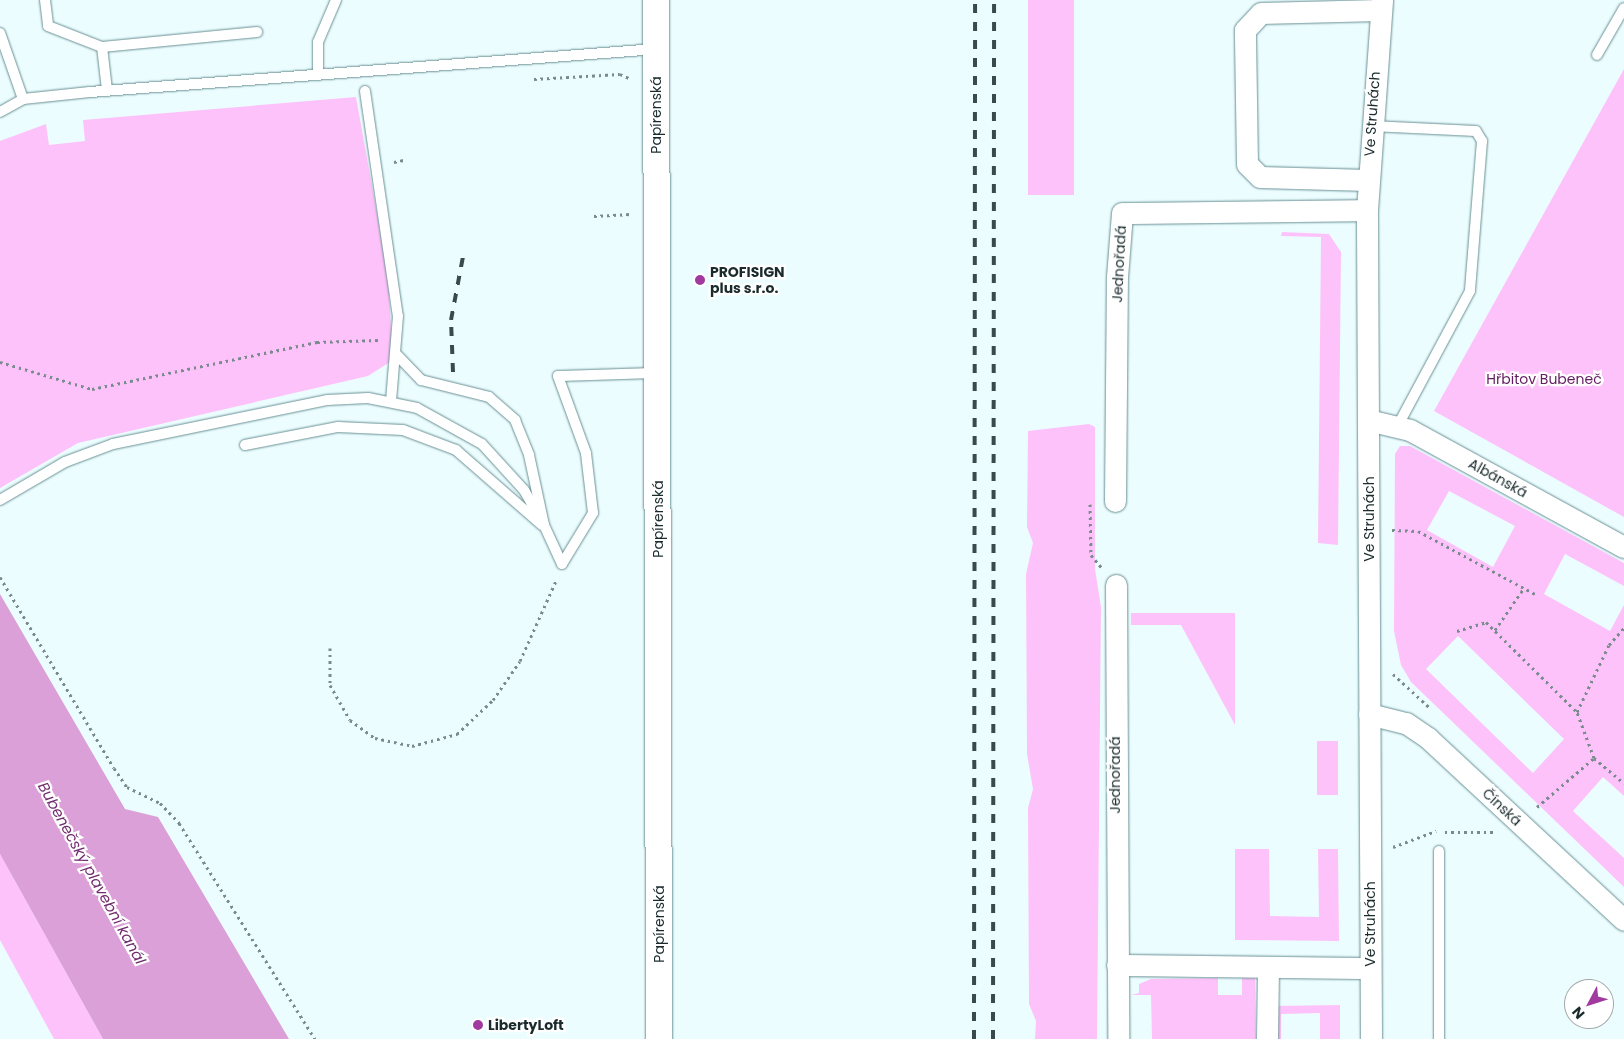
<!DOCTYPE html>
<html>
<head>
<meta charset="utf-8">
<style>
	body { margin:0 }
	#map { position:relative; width:1624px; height:1039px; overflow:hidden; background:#ecfdff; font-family:Poppins,sans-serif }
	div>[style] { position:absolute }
	.green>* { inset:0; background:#fec2fa; transform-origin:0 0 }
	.water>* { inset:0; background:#dba0d7 }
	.path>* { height:3px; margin-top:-1.5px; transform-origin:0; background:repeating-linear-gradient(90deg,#7a8b8d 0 2.5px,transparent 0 6.5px) }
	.roads { filter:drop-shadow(0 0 1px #689094) drop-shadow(0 0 1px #689094) }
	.service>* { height:10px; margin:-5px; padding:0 5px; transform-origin:5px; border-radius:5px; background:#fff }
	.minor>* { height:21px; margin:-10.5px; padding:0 10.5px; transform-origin:10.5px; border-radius:10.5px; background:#fff }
	.tertiary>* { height:26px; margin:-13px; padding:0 13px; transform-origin:13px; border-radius:13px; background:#fff }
	.rail>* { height:4px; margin-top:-2px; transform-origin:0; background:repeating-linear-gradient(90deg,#3a4a4c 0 9px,transparent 0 18px) }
	.dots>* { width:14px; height:14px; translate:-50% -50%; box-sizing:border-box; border:2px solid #fff; border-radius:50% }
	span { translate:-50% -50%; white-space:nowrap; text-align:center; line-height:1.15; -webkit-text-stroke:4.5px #fff; paint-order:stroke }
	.street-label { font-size:14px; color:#1b2b2d }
	.poi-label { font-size:14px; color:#1b2b2d; font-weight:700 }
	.left { translate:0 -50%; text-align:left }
	.park-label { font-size:14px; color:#621d61 }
	.water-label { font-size:15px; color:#722d70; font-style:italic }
	.north { position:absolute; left:1564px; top:979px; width:50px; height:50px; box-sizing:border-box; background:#fff; border:1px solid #a4aaab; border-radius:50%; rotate:230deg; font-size:14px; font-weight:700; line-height:20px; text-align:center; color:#1b2b2d }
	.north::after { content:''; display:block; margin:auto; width:18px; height:22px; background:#a03a9e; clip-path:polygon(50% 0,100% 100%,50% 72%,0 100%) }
</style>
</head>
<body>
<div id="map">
	<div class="green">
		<div style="left:1028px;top:0;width:46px;height:195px"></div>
		<div style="clip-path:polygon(1624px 69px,1624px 517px,1434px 411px)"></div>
		<div style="clip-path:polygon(356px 97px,388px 275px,393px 360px,368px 376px,78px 443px,0 488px,0 141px,46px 124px,49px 145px,85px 141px,83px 120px)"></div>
		<div style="clip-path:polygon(1282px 232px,1329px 234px,1341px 252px,1338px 545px,1318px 543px,1321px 237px,1281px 236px)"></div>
		<div style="clip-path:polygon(1089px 424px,1095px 427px,1095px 569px,1101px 607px,1097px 1039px,1035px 1039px,1036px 1021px,1029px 1004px,1028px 808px,1033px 789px,1027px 754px,1026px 574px,1033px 543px,1027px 527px,1028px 431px)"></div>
		<div style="clip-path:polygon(evenodd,1400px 446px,1410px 446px,1624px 563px,1624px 586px,1565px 554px,1544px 594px,1610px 631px,1624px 605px,1624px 796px,1603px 777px,1573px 811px,1624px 858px,1624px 887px,1411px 682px,1401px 665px,1394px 631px,1395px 454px,1400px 446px,1449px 491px,1515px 526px,1493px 567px,1427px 530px,1449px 491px,1400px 446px,1458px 636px,1564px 739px,1533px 773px,1426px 669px,1458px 636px)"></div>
		<div style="clip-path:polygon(1131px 613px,1235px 613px,1235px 725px,1181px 625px,1131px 625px)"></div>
		<div style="left:1317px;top:741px;width:21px;height:54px"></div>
		<div style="clip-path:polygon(1235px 849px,1269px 849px,1270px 916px,1319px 917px,1318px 849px,1338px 849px,1339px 941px,1235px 940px)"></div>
		<div style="clip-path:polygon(0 854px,103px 1039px,54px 1039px,0 940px)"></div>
		<div style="clip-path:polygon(1218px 978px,1218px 995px,1242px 995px,1242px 978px,1255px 978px,1256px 1039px,1152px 1039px,1151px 995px,1131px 995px,1139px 993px,1139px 984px,1151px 979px)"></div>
		<div style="clip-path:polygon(1340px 1005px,1340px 1039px,1320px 1039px,1320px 1013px,1281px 1014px,1281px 1039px,1275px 1039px,1273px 1006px)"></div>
	</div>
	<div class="water">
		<div style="clip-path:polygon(0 594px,125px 809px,158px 817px,289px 1039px,103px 1039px,0 854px)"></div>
	</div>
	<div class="path">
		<div style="left:534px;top:79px;width:86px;rotate:-3.3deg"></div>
		<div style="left:620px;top:74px;width:10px;rotate:24deg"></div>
		<div style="left:394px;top:162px;width:10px;rotate:-11deg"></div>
		<div style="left:594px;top:216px;width:37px;rotate:-3deg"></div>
		<div style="left:0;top:362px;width:96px;rotate:16.4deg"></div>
		<div style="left:92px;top:389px;width:230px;rotate:-11.8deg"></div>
		<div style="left:317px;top:342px;width:61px;rotate:-1.9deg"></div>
		<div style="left:1090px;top:504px;width:51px;rotate:88.9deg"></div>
		<div style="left:1091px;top:555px;width:16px;rotate:50deg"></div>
		<div style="left:1392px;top:530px;width:26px;rotate:2deg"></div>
		<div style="left:1418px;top:531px;width:135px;rotate:28.3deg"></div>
		<div style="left:0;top:577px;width:222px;rotate:59.2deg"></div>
		<div style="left:114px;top:768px;width:23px;rotate:56deg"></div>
		<div style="left:127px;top:787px;width:37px;rotate:26deg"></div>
		<div style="left:160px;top:803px;width:28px;rotate:46deg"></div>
		<div style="left:179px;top:823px;width:255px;rotate:57.8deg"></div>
		<div style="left:1495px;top:630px;width:51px;rotate:-55.4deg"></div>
		<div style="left:1457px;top:631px;width:30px;rotate:-17deg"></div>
		<div style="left:1486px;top:622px;width:128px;rotate:44.7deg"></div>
		<div style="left:330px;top:648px;width:37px;rotate:90deg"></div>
		<div style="left:330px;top:685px;width:40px;rotate:60.3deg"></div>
		<div style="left:350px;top:720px;width:31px;rotate:36deg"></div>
		<div style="left:375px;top:738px;width:38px;rotate:12deg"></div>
		<div style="left:412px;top:746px;width:47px;rotate:-14.9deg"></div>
		<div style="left:457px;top:734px;width:50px;rotate:-43.4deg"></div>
		<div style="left:493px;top:700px;width:47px;rotate:-55.3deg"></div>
		<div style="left:520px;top:661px;width:88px;rotate:-65.8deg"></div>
		<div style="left:1393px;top:674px;width:49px;rotate:42.5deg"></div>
		<div style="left:1594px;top:758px;width:49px;rotate:-110.3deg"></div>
		<div style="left:1577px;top:712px;width:74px;rotate:-64.5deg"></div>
		<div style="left:1609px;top:645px;width:23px;rotate:-49deg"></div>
		<div style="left:1537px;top:807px;width:75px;rotate:-40.7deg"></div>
		<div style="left:1594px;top:758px;width:39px;rotate:40deg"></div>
		<div style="left:1445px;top:832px;width:51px"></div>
		<div style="left:1393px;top:847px;width:46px;rotate:-20.4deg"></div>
	</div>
	<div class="roads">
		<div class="service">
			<div style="left:45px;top:0;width:26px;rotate:83deg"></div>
			<div style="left:48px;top:26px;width:58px;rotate:21.3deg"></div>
			<div style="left:0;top:33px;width:70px;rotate:70.8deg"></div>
			<div style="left:1597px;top:55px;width:54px;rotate:-60.1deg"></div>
			<div style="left:318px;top:74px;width:32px;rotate:-90deg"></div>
			<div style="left:318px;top:42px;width:46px;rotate:-66.8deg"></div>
			<div style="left:107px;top:90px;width:43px;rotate:-96.6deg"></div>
			<div style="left:102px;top:47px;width:156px;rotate:-5.5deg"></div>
			<div style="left:365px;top:91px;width:227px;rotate:81.7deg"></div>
			<div style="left:398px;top:316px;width:85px;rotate:94.7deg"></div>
			<div style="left:0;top:112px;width:26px;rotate:-29deg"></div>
			<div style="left:23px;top:99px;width:67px;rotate:-6deg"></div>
			<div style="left:90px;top:92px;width:568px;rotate:-4.34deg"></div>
			<div style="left:1371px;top:126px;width:105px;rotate:2.7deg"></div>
			<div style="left:1476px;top:131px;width:12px;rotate:59deg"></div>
			<div style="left:1482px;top:141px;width:150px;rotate:94.6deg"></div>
			<div style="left:1470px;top:291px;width:152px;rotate:118.2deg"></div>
			<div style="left:397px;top:355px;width:35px;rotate:46deg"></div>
			<div style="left:421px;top:380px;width:70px;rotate:14deg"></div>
			<div style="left:489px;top:397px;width:35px;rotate:41deg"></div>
			<div style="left:515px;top:420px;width:38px;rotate:68deg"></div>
			<div style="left:529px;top:455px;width:72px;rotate:77.9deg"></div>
			<div style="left:544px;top:525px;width:43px;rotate:65.2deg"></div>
			<div style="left:562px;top:564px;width:60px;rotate:-58.7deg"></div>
			<div style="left:593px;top:513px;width:60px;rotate:-96.7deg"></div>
			<div style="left:586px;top:453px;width:82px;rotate:-110deg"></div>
			<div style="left:558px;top:376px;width:98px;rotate:-1.8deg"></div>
			<div style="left:245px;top:445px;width:95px;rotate:-11deg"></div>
			<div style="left:338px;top:427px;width:65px;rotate:2.6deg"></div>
			<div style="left:403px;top:430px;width:57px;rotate:20.7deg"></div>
			<div style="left:456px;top:450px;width:114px;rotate:41.1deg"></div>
			<div style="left:0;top:500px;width:75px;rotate:-30.3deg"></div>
			<div style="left:65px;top:462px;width:51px;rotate:-20.6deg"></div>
			<div style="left:113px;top:444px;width:218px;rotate:-11.6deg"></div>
			<div style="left:327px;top:400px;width:41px;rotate:-2.8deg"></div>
			<div style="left:368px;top:398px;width:50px;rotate:11.5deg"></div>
			<div style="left:417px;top:408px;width:74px;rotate:29deg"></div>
			<div style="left:482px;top:444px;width:62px;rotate:47.6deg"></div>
			<div style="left:524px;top:490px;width:40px;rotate:60.3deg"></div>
			<div style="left:1439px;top:1039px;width:188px;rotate:-90deg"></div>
		</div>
		<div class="minor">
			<div style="left:1368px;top:180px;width:108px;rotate:-178.4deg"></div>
			<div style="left:1260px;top:177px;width:18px;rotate:-135deg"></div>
			<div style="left:1247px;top:164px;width:134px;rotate:-90.9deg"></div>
			<div style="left:1245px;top:30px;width:23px;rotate:-47deg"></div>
			<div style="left:1261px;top:13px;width:118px;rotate:-1.5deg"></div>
			<div style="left:1368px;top:420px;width:43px;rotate:13.4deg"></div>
			<div style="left:1410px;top:430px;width:244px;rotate:28.7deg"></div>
			<div style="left:1115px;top:501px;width:224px;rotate:-89.5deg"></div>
			<div style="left:1117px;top:277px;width:64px;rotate:-85.5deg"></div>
			<div style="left:1122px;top:213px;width:245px;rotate:-0.7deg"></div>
			<div style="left:1116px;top:585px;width:454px;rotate:89.7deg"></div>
			<div style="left:1369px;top:714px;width:38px;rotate:14deg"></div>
			<div style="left:1406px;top:723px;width:27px;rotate:34deg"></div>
			<div style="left:1428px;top:738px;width:267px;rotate:42.9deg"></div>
			<div style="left:1117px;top:965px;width:253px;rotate:0.7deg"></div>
			<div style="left:1267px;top:1039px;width:72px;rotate:-89.2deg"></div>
			<div style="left:1371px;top:1039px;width:829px;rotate:-90.28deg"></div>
			<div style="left:1367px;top:210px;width:211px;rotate:-85.9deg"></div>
		</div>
		<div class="tertiary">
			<div style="left:656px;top:0;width:1039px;rotate:89.83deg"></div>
		</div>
	</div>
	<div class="rail">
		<div style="left:453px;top:372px;width:52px;rotate:-92.2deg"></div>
		<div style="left:451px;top:320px;width:70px;rotate:-79.3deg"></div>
		<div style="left:974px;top:1039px;width:1039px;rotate:-89.94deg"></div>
		<div style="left:993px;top:1039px;width:1039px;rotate:-89.94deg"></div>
	</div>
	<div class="dots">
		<div style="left:700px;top:280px;background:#a03a9e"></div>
		<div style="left:478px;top:1025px;background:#a03a9e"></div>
	</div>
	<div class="street-label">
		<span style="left:1372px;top:114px;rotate:-86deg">Ve Struhách</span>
		<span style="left:656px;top:115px;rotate:-90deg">Papírenská</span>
		<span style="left:1119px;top:264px;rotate:-87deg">Jednořadá</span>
		<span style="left:1498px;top:478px;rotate:29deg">Albánská</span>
		<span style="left:658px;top:519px;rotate:-90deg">Papírenská</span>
		<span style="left:1369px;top:519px;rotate:-90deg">Ve Struhách</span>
		<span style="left:1115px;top:775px;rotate:-90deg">Jednořadá</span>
		<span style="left:1502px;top:807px;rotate:43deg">Čínská</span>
		<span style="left:659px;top:924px;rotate:-90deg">Papírenská</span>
		<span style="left:1370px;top:924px;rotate:-90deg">Ve Struhách</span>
	</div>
	<div class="poi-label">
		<span class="left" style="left:710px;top:280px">PROFISIGN<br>plus s.r.o.</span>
		<span class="left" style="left:488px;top:1025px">LibertyLoft</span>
	</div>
	<div class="park-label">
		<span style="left:1544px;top:379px">Hřbitov Bubeneč</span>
	</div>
	<div class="water-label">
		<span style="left:92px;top:873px;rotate:61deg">Bubenečský plavební kanál</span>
	</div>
	<div class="north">N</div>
</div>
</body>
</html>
